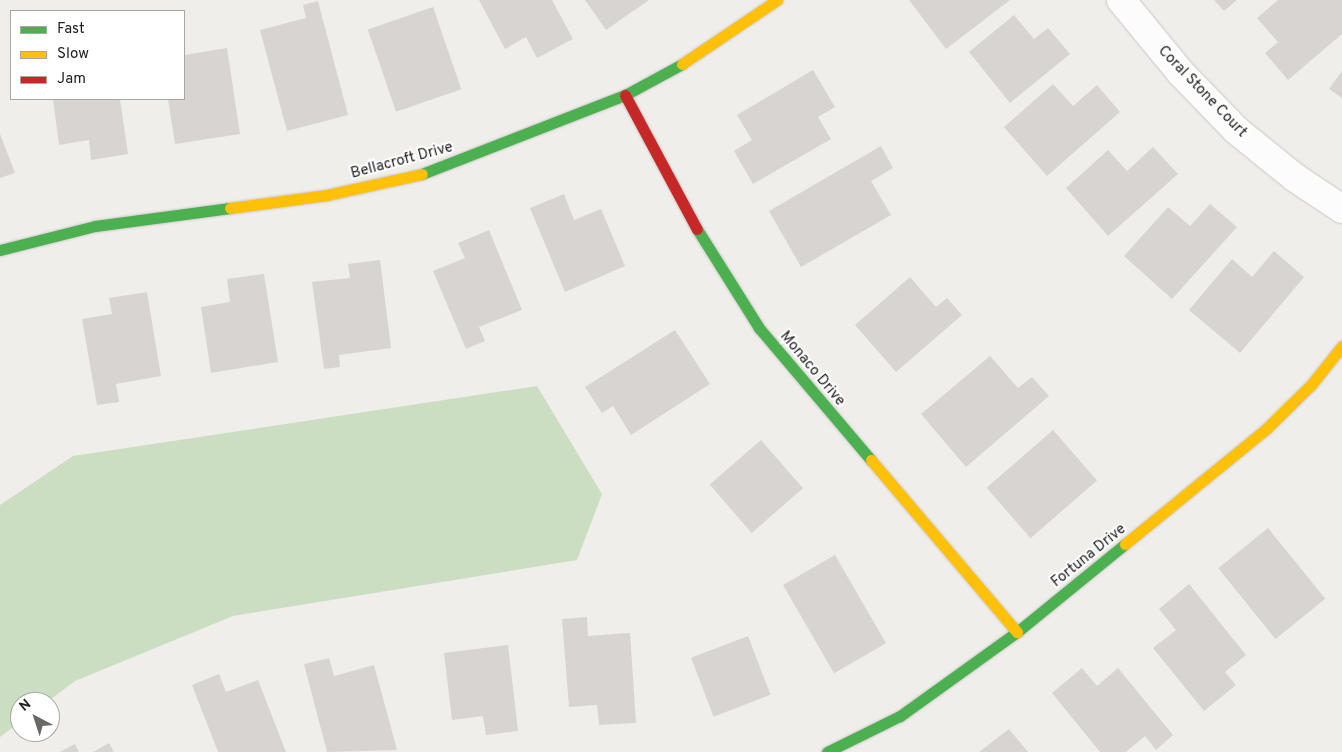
<!DOCTYPE html>
<html>
<head>
<meta charset="utf-8">
<style>
	body { margin:0 }
	#map { position:relative; width:1342px; height:752px; overflow:hidden; background:#f0eeeb; font-family:Overpass,sans-serif }
	div>[style] { position:absolute }
	.forest>* { inset:0; background:#cbdec1 }
	.building>* { inset:0; background:#d7d4d2; transform-origin:0 0 }
	.roads { filter:drop-shadow(0 0 1px #c9c8c7) drop-shadow(0 0 1px #c9c8c7) }
	.street>* { height:28px; margin:-14px; padding:0 14px; transform-origin:14px; border-radius:14px; background:#fdfcfc }
	.fast>* { height:11px; margin:-5.5px; padding:0 5.5px; transform-origin:5.5px; border-radius:5.5px; background:#4caf50 }
	.slow>* { height:11px; margin:-5.5px; padding:0 5.5px; transform-origin:5.5px; border-radius:5.5px; background:#ffc107 }
	.jam>* { height:11px; margin:-5.5px; padding:0 5.5px; transform-origin:5.5px; border-radius:5.5px; background:#c62828 }
	span { translate:-50% -50%; white-space:nowrap; text-align:center; line-height:1.15; -webkit-text-stroke:4px #fff; paint-order:stroke }
	.street-label { font-size:15px; color:#222 }
	.legend { position:absolute; left:10px; top:10px; width:175px; height:90px; box-sizing:border-box; background:#fff; border:1px solid #a7a7a7; margin:0; padding:6px 9px; list-style:none; font-size:15px; color:#222 }
	.legend li { display:flex; align-items:center; gap:10px; height:25px }
	.legend b { width:25px; border:1px solid #a7a7a7 }
	.north { position:absolute; left:10px; top:692px; width:50px; height:50px; box-sizing:border-box; background:#fff; border:1px solid #a7a7a7; border-radius:50%; rotate:320deg; font-size:14px; font-weight:700; line-height:20px; text-align:center; color:#222 }
	.north::after { content:''; display:block; margin:auto; width:18px; height:22px; background:#6a6968; clip-path:polygon(50% 0,100% 100%,50% 72%,0 100%) }
</style>
</head>
<body>
<div id="map">
	<div class="forest">
		<div style="clip-path:polygon(537px 386px,602px 494px,577px 560px,233px 616px,75px 681px,47px 702px,20px 702px,20px 722px,0 737px,0 505px,73px 456px)"></div>
	</div>
	<div class="building">
		<div style="clip-path:polygon(479px 0,552px 0,573px 39px,537px 58px,526px 37px,505px 49px)"></div>
		<div style="clip-path:polygon(585px 0,649px 0,606px 30px)"></div>
		<div style="clip-path:polygon(909px 0,1010px 0,946px 49px)"></div>
		<div style="clip-path:polygon(1214px 0,1237px 0,1224px 11px)"></div>
		<div style="clip-path:polygon(1278px 0,1342px 0,1342px 34px,1288px 80px,1265px 53px,1278px 42px,1257px 18px)"></div>
		<div style="clip-path:polygon(318px 1px,348px 115px,287px 131px,260px 30px,306px 18px,303px 5px)"></div>
		<div style="left:433px;top:7px;width:87px;height:69px;rotate:71deg"></div>
		<div style="clip-path:polygon(1014px 15px,1034px 39px,1048px 28px,1070px 54px,1010px 103px,969px 52px)"></div>
		<div style="clip-path:polygon(227px 48px,240px 134px,175px 144px,168px 99px,184px 99px,184px 55px)"></div>
		<div style="clip-path:polygon(813px 70px,835px 107px,818px 117px,831px 139px,753px 184px,734px 151px,752px 140px,737px 115px)"></div>
		<div style="clip-path:polygon(1342px 71px,1342px 98px,1329px 89px)"></div>
		<div style="clip-path:polygon(1053px 84px,1073px 106px,1097px 85px,1120px 112px,1047px 176px,1004px 127px)"></div>
		<div style="clip-path:polygon(53px 99px,120px 99px,128px 154px,91px 160px,89px 140px,59px 145px)"></div>
		<div style="clip-path:polygon(0 134px,15px 173px,0 178px)"></div>
		<div style="clip-path:polygon(881px 146px,893px 168px,871px 181px,891px 215px,801px 267px,769px 211px)"></div>
		<div style="clip-path:polygon(1153px 147px,1178px 174px,1108px 236px,1066px 188px,1108px 150px,1127px 171px)"></div>
		<div style="clip-path:polygon(564px 194px,574px 220px,601px 209px,625px 266px,565px 292px,530px 208px)"></div>
		<div style="clip-path:polygon(1210px 204px,1237px 227px,1172px 299px,1124px 256px,1168px 207px,1190px 226px)"></div>
		<div style="clip-path:polygon(489px 230px,522px 310px,479px 327px,485px 341px,466px 349px,433px 271px,465px 258px,458px 243px)"></div>
		<div style="clip-path:polygon(1274px 251px,1304px 277px,1240px 353px,1189px 310px,1232px 259px,1252px 277px)"></div>
		<div style="clip-path:polygon(380px 260px,391px 348px,339px 355px,340px 367px,324px 369px,312px 282px,350px 278px,348px 264px)"></div>
		<div style="clip-path:polygon(264px 274px,278px 362px,211px 373px,201px 307px,230px 302px,227px 279px)"></div>
		<div style="clip-path:polygon(910px 277px,936px 307px,947px 298px,962px 315px,896px 372px,855px 325px)"></div>
		<div style="clip-path:polygon(147px 292px,161px 376px,116px 384px,119px 402px,97px 405px,82px 319px,112px 314px,109px 298px)"></div>
		<div style="clip-path:polygon(675px 330px,710px 384px,631px 435px,613px 406px,602px 413px,585px 387px)"></div>
		<div style="clip-path:polygon(990px 356px,1018px 388px,1032px 377px,1049px 396px,966px 467px,921px 414px)"></div>
		<div style="left:1053px;top:430px;width:67px;height:88px;rotate:49deg"></div>
		<div style="left:761px;top:440px;width:64px;height:68px;rotate:49deg"></div>
		<div style="left:1268px;top:528px;width:91px;height:64px;rotate:51deg"></div>
		<div style="left:835px;top:555px;width:102px;height:60px;rotate:60deg"></div>
		<div style="clip-path:polygon(1189px 584px,1246px 655px,1225px 672px,1236px 685px,1204px 711px,1153px 648px,1176px 630px,1159px 609px)"></div>
		<div style="clip-path:polygon(587px 617px,588px 636px,630px 633px,636px 723px,599px 725px,597px 705px,569px 707px,562px 619px)"></div>
		<div style="left:748px;top:636px;width:63px;height:61px;rotate:69deg"></div>
		<div style="clip-path:polygon(508px 645px,518px 731px,486px 735px,483px 716px,452px 720px,444px 653px)"></div>
		<div style="clip-path:polygon(329px 658px,334px 676px,374px 665px,397px 750px,327px 752px,304px 664px)"></div>
		<div style="clip-path:polygon(1082px 668px,1097px 686px,1118px 668px,1173px 735px,1156px 750px,1145px 736px,1126px 752px,1100px 752px,1052px 693px)"></div>
		<div style="clip-path:polygon(219px 674px,226px 692px,258px 680px,286px 752px,218px 752px,192px 685px)"></div>
		<div style="clip-path:polygon(1009px 729px,1028px 752px,979px 752px)"></div>
		<div style="clip-path:polygon(109px 743px,114px 752px,93px 752px)"></div>
		<div style="clip-path:polygon(75px 744px,79px 752px,60px 752px)"></div>
	</div>
	<div class="roads">
		<div class="street">
			<div style="left:1121px;top:0;width:94px;rotate:50.6deg"></div>
			<div style="left:1181px;top:73px;width:79px;rotate:46deg"></div>
			<div style="left:1236px;top:130px;width:75px;rotate:39deg"></div>
			<div style="left:1294px;top:177px;width:58px;rotate:33.7deg"></div>
		</div>
		<div class="fast">
			<div style="left:422px;top:174px;width:218px;rotate:-21.3deg"></div>
			<div style="left:625px;top:95px;width:65px;rotate:-28.5deg"></div>
			<div style="left:697px;top:229px;width:117px;rotate:57.9deg"></div>
			<div style="left:759px;top:328px;width:173px;rotate:49.7deg"></div>
			<div style="left:0;top:250px;width:98px;rotate:-14.2deg"></div>
			<div style="left:95px;top:226px;width:136px;rotate:-7.6deg"></div>
			<div style="left:827px;top:752px;width:81px;rotate:-26.3deg"></div>
			<div style="left:900px;top:716px;width:144px;rotate:-35.7deg"></div>
			<div style="left:1017px;top:632px;width:139px;rotate:-39.2deg"></div>
		</div>
		<div class="slow">
			<div style="left:682px;top:64px;width:115px;rotate:-34deg"></div>
			<div style="left:230px;top:208px;width:98px;rotate:-7.6deg"></div>
			<div style="left:327px;top:195px;width:97px;rotate:-12.5deg"></div>
			<div style="left:871px;top:460px;width:226px;rotate:49.7deg"></div>
			<div style="left:1125px;top:544px;width:182px;rotate:-39.2deg"></div>
			<div style="left:1266px;top:429px;width:63px;rotate:-44.4deg"></div>
			<div style="left:1311px;top:385px;width:50px;rotate:-51.5deg"></div>
		</div>
		<div class="jam">
			<div style="left:625px;top:95px;width:152px;rotate:61.8deg"></div>
		</div>
	</div>
	<div class="street-label">
		<span style="left:1202px;top:92px;rotate:46deg">Coral Stone Court</span>
		<span style="left:402px;top:161px;rotate:-15deg">Bellacroft Drive</span>
		<span style="left:812px;top:369px;rotate:50deg">Monaco Drive</span>
		<span style="left:1089px;top:556px;rotate:-39deg">Fortuna Drive</span>
	</div>
	<ul class="legend">
	<li><b style="height:6px;background:#4caf50"></b>Fast</li>
	<li><b style="height:6px;background:#ffc107"></b>Slow</li>
	<li><b style="height:6px;background:#c62828"></b>Jam</li>
	</ul>
	<div class="north">N</div>
</div>
</body>
</html>
